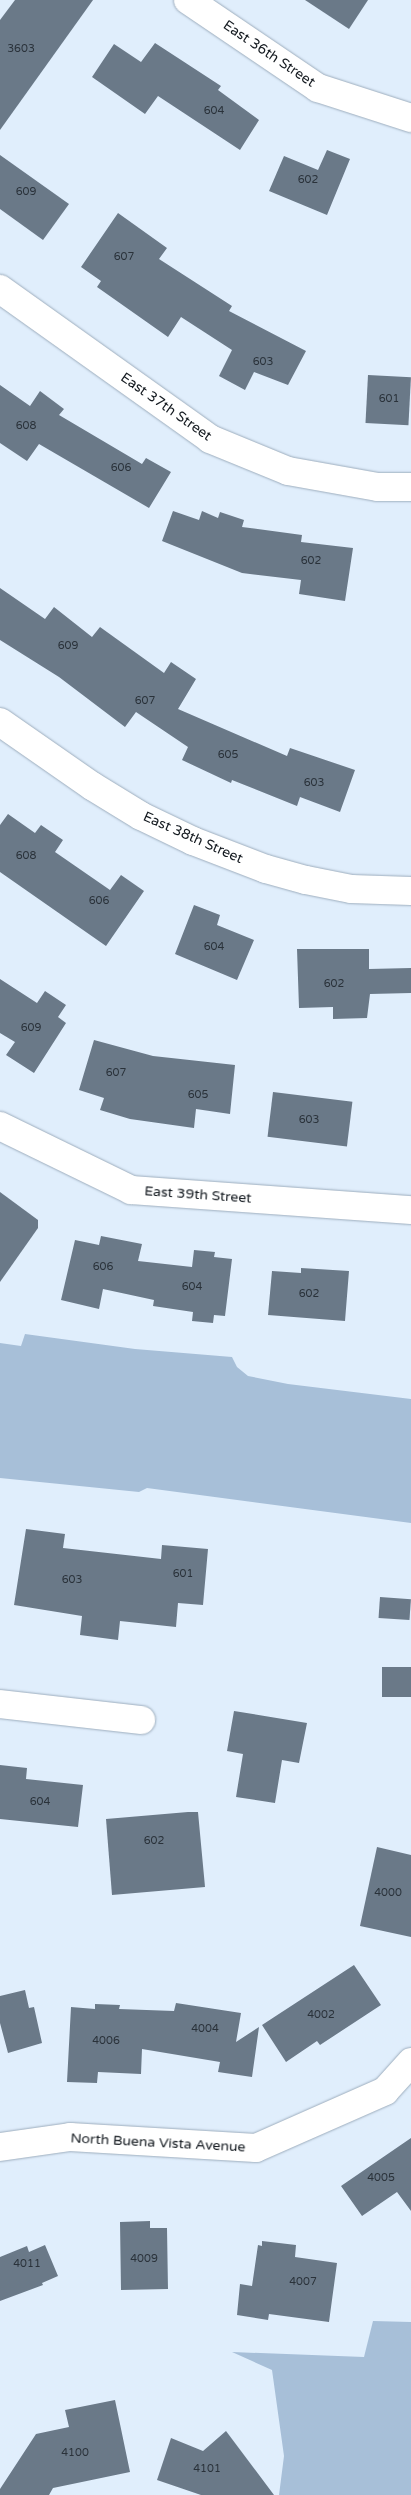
<!DOCTYPE html>
<html>
<head>
<meta charset="utf-8">
<style>
	body { margin:0 }
	#map { position:relative; width:411px; height:2495px; overflow:hidden; background:#e0eefc; font-family:"Varela Round",sans-serif }
	div>[style] { position:absolute }
	.green>* { inset:0; background:#a7bfd8 }
	.building>* { inset:0; background:#6a7988; transform-origin:0 0 }
	.roads { filter:drop-shadow(0 0 1px #9dadbd) drop-shadow(0 0 1px #9dadbd) }
	.minor>* { height:28px; margin:-14px; padding:0 14px; transform-origin:14px; border-radius:14px; background:#fff }
	span { translate:-50% -50%; white-space:nowrap; text-align:center; line-height:1.15; -webkit-text-stroke:4px #fff; paint-order:stroke }
	.number-label { font-size:11px; color:#2a323a }
	.number-label span { -webkit-text-stroke-width:0 }
	.street-label { font-size:14px; color:#141a20 }
</style>
</head>
<body>
<div id="map">
	<div class="green">
		<div style="clip-path:polygon(25px 1334px,135px 1349px,232px 1357px,237px 1367px,248px 1376px,288px 1384px,411px 1399px,411px 1523px,147px 1488px,139px 1492px,0 1478px,0 1343px,21px 1346px)"></div>
		<div style="clip-path:polygon(373px 2321px,411px 2322px,411px 2495px,279px 2495px,284px 2456px,272px 2370px,232px 2352px,364px 2357px)"></div>
	</div>
	<div class="building">
		<div style="clip-path:polygon(15px 0,93px 0,0 130px,0 20px)"></div>
		<div style="clip-path:polygon(305px 0,368px 0,349px 29px)"></div>
		<div style="clip-path:polygon(155px 43px,221px 86px,218px 90px,259px 120px,240px 150px,158px 96px,145px 114px,92px 77px,114px 44px,141px 62px)"></div>
		<div style="clip-path:polygon(327px 150px,350px 159px,327px 215px,269px 191px,284px 156px,318px 170px)"></div>
		<div style="clip-path:polygon(0 155px,69px 204px,43px 240px,0 209px)"></div>
		<div style="clip-path:polygon(118px 213px,167px 248px,159px 259px,232px 306px,229px 311px,306px 351px,288px 385px,254px 372px,245px 390px,219px 376px,232px 350px,181px 317px,168px 337px,97px 287px,101px 281px,81px 267px)"></div>
		<div style="left:368px;top:375px;width:43px;height:48px;rotate:3deg"></div>
		<div style="clip-path:polygon(0 385px,30px 406px,40px 391px,64px 409px,59px 415px,142px 464px,146px 458px,171px 472px,149px 508px,39px 444px,27px 461px,0 443px)"></div>
		<div style="clip-path:polygon(173px 511px,199px 520px,202px 511px,218px 518px,220px 512px,244px 520px,242px 527px,302px 535px,301px 542px,353px 548px,345px 601px,299px 594px,301px 580px,242px 573px,162px 541px)"></div>
		<div style="clip-path:polygon(0 588px,45px 619px,54px 607px,92px 637px,100px 627px,164px 673px,171px 662px,196px 679px,178px 709px,287px 756px,290px 748px,355px 770px,340px 812px,300px 797px,297px 806px,232px 780px,231px 783px,182px 760px,188px 747px,136px 712px,125px 727px,59px 677px,0 640px)"></div>
		<div style="clip-path:polygon(8px 814px,35px 833px,41px 825px,63px 840px,55px 852px,110px 890px,121px 875px,144px 891px,106px 946px,0 872px,0 825px)"></div>
		<div style="clip-path:polygon(194px 905px,220px 915px,217px 925px,254px 940px,237px 980px,175px 954px)"></div>
		<div style="clip-path:polygon(297px 949px,369px 949px,369px 969px,411px 968px,411px 993px,370px 994px,367px 1018px,333px 1019px,333px 1007px,299px 1008px)"></div>
		<div style="clip-path:polygon(0 979px,37px 1003px,45px 991px,66px 1005px,58px 1017px,66px 1023px,34px 1073px,6px 1055px,15px 1042px,0 1033px)"></div>
		<div style="clip-path:polygon(94px 1040px,153px 1056px,235px 1065px,230px 1114px,196px 1109px,194px 1128px,130px 1119px,100px 1110px,104px 1098px,79px 1090px)"></div>
		<div style="left:273px;top:1092px;width:80px;height:45px;rotate:7deg"></div>
		<div style="clip-path:polygon(0 1192px,38px 1220px,38px 1228px,0 1282px)"></div>
		<div style="clip-path:polygon(101px 1236px,142px 1244px,138px 1261px,192px 1267px,194px 1250px,215px 1252px,214px 1257px,232px 1259px,225px 1316px,214px 1315px,213px 1323px,192px 1321px,193px 1312px,153px 1306px,154px 1300px,103px 1289px,99px 1309px,61px 1300px,75px 1240px,99px 1245px)"></div>
		<div style="clip-path:polygon(301px 1268px,349px 1271px,345px 1321px,268px 1315px,272px 1271px,301px 1273px)"></div>
		<div style="clip-path:polygon(26px 1529px,65px 1534px,63px 1548px,161px 1559px,162px 1545px,208px 1549px,203px 1605px,178px 1603px,176px 1627px,120px 1621px,118px 1640px,80px 1635px,82px 1616px,14px 1605px)"></div>
		<div style="left:380px;top:1597px;width:31px;height:21px;rotate:4deg"></div>
		<div style="left:411px;top:1667px;width:30px;height:29px;rotate:90deg"></div>
		<div style="clip-path:polygon(234px 1711px,307px 1723px,299px 1763px,282px 1760px,275px 1803px,236px 1797px,243px 1754px,227px 1751px)"></div>
		<div style="clip-path:polygon(0 1765px,27px 1768px,26px 1779px,83px 1785px,78px 1827px,0 1819px)"></div>
		<div style="clip-path:polygon(188px 1812px,198px 1812px,205px 1887px,112px 1895px,106px 1819px)"></div>
		<div style="clip-path:polygon(377px 1847px,411px 1855px,411px 1937px,360px 1926px)"></div>
		<div style="clip-path:polygon(354px 1965px,381px 2005px,320px 2045px,317px 2041px,286px 2062px,262px 2025px)"></div>
		<div style="clip-path:polygon(25px 1990px,29px 2008px,34px 2007px,42px 2043px,8px 2053px,0 2023px,0 1996px)"></div>
		<div style="clip-path:polygon(176px 2003px,241px 2013px,236px 2042px,259px 2027px,252px 2077px,218px 2072px,220px 2062px,142px 2049px,141px 2074px,98px 2072px,97px 2083px,67px 2082px,71px 2007px,95px 2009px,95px 2004px,120px 2005px,119px 2009px,174px 2011px)"></div>
		<div style="clip-path:polygon(411px 2138px,411px 2211px,397px 2192px,362px 2216px,341px 2186px)"></div>
		<div style="clip-path:polygon(150px 2221px,150px 2228px,167px 2228px,168px 2289px,121px 2290px,120px 2222px)"></div>
		<div style="clip-path:polygon(262px 2241px,296px 2245px,295px 2257px,337px 2263px,329px 2322px,269px 2314px,268px 2320px,237px 2315px,240px 2284px,252px 2286px,258px 2245px,262px 2246px)"></div>
		<div style="clip-path:polygon(45px 2245px,58px 2276px,42px 2283px,43px 2285px,0 2301px,0 2257px,27px 2246px,29px 2252px)"></div>
		<div style="clip-path:polygon(115px 2400px,130px 2472px,53px 2488px,49px 2495px,0 2495px,0 2489px,36px 2434px,69px 2427px,65px 2410px)"></div>
		<div style="clip-path:polygon(226px 2431px,274px 2495px,201px 2495px,157px 2480px,171px 2438px,203px 2451px)"></div>
	</div>
	<div class="roads">
		<div class="minor">
			<div style="left:188px;top:0;width:157px;rotate:34.1deg"></div>
			<div style="left:318px;top:88px;width:98px;rotate:17.9deg"></div>
			<div style="left:0;top:289px;width:258px;rotate:35.5deg"></div>
			<div style="left:210px;top:439px;width:84px;rotate:22.3deg"></div>
			<div style="left:288px;top:471px;width:91px;rotate:10.1deg"></div>
			<div style="left:378px;top:487px;width:33px"></div>
			<div style="left:0;top:722px;width:112px;rotate:34.8deg"></div>
			<div style="left:92px;top:786px;width:57px;rotate:31.5deg"></div>
			<div style="left:141px;top:816px;width:58px;rotate:25.7deg"></div>
			<div style="left:193px;top:841px;width:78px;rotate:21deg"></div>
			<div style="left:266px;top:869px;width:41px;rotate:15.4deg"></div>
			<div style="left:306px;top:880px;width:46px;rotate:11.3deg"></div>
			<div style="left:351px;top:889px;width:60px;rotate:1.9deg"></div>
			<div style="left:0;top:1126px;width:146px;rotate:26deg"></div>
			<div style="left:131px;top:1190px;width:281px;rotate:4.1deg"></div>
			<div style="left:0;top:1704px;width:142px;rotate:6.5deg"></div>
			<div style="left:0;top:2147px;width:71px;rotate:-8.1deg"></div>
			<div style="left:70px;top:2137px;width:186px;rotate:3.4deg"></div>
			<div style="left:256px;top:2148px;width:141px;rotate:-23.8deg"></div>
			<div style="left:385px;top:2091px;width:39px;rotate:-48deg"></div>
		</div>
	</div>
	<div class="number-label">
		<span style="left:21px;top:49px">3603</span>
		<span style="left:214px;top:111px">604</span>
		<span style="left:308px;top:180px">602</span>
		<span style="left:26px;top:192px">609</span>
		<span style="left:124px;top:257px">607</span>
		<span style="left:263px;top:362px">603</span>
		<span style="left:389px;top:399px">601</span>
		<span style="left:26px;top:426px">608</span>
		<span style="left:121px;top:468px">606</span>
		<span style="left:311px;top:561px">602</span>
		<span style="left:68px;top:646px">609</span>
		<span style="left:145px;top:701px">607</span>
		<span style="left:228px;top:755px">605</span>
		<span style="left:314px;top:783px">603</span>
		<span style="left:26px;top:856px">608</span>
		<span style="left:99px;top:901px">606</span>
		<span style="left:214px;top:947px">604</span>
		<span style="left:334px;top:984px">602</span>
		<span style="left:31px;top:1028px">609</span>
		<span style="left:116px;top:1073px">607</span>
		<span style="left:198px;top:1095px">605</span>
		<span style="left:309px;top:1120px">603</span>
		<span style="left:103px;top:1267px">606</span>
		<span style="left:192px;top:1287px">604</span>
		<span style="left:309px;top:1294px">602</span>
		<span style="left:183px;top:1574px">601</span>
		<span style="left:72px;top:1580px">603</span>
		<span style="left:40px;top:1802px">604</span>
		<span style="left:154px;top:1841px">602</span>
		<span style="left:388px;top:1893px">4000</span>
		<span style="left:321px;top:2015px">4002</span>
		<span style="left:205px;top:2029px">4004</span>
		<span style="left:106px;top:2041px">4006</span>
		<span style="left:381px;top:2178px">4005</span>
		<span style="left:144px;top:2259px">4009</span>
		<span style="left:27px;top:2264px">4011</span>
		<span style="left:303px;top:2282px">4007</span>
		<span style="left:75px;top:2453px">4100</span>
		<span style="left:207px;top:2469px">4101</span>
	</div>
	<div class="street-label">
		<span style="left:269px;top:54px;rotate:34deg">East 36th Street</span>
		<span style="left:166px;top:407px;rotate:35deg">East 37th Street</span>
		<span style="left:193px;top:838px;rotate:24deg">East 38th Street</span>
		<span style="left:198px;top:1195px;rotate:4deg">East 39th Street</span>
		<span style="left:158px;top:2143px;rotate:3deg">North Buena Vista Avenue</span>
	</div>
</div>
</body>
</html>
